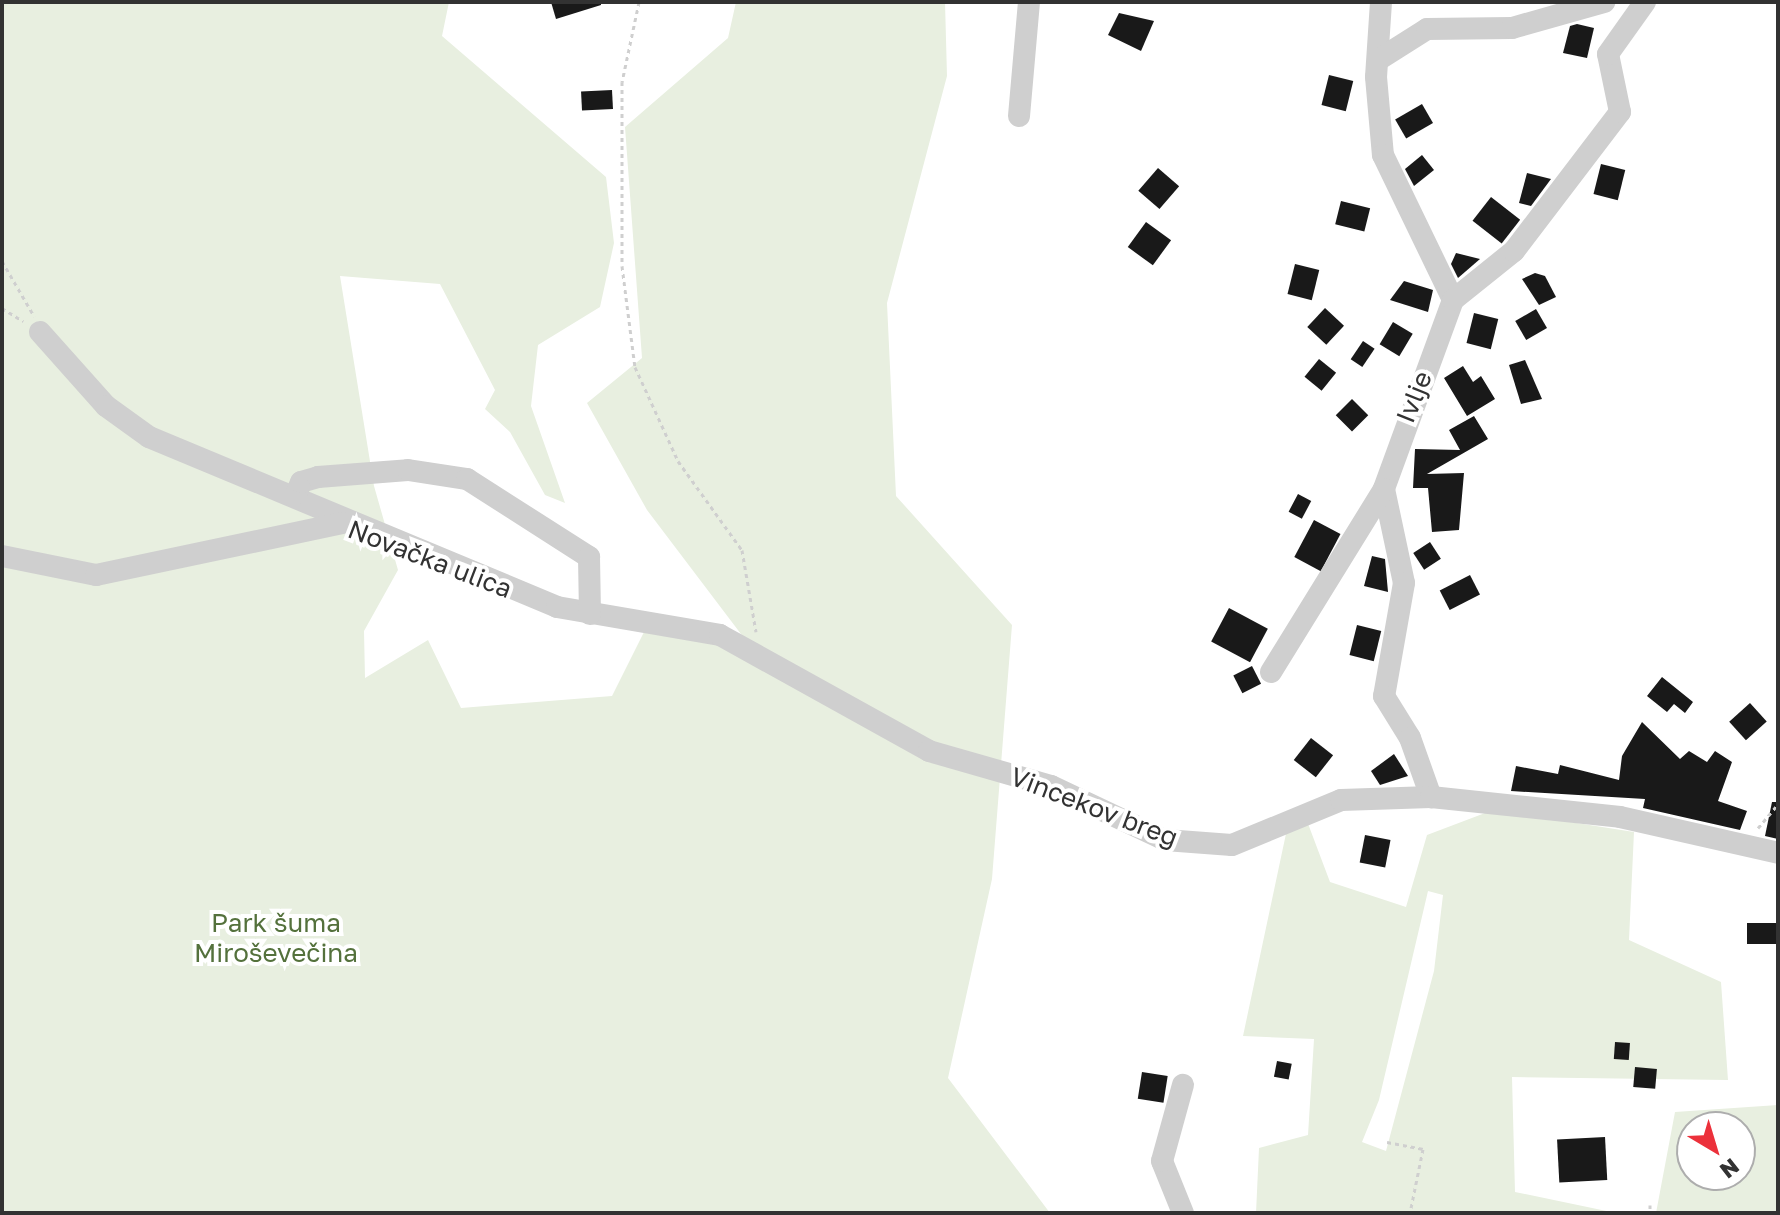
<!DOCTYPE html>
<html>
<head>
<meta charset="utf-8">
<style>
	body { margin:0 }
	#map { position:relative; width:1780px; height:1215px; overflow:hidden; background:#fff; font-family:"Golos Text",sans-serif }
	div>[style] { position:absolute }
	.green>* { inset:0; background:#e8efe0 }
	.building>* { inset:0; background:#191919; transform-origin:0 0 }
	.path>* { height:3px; margin-top:-1.5px; transform-origin:0; background:repeating-linear-gradient(90deg,#cfcfcf 0 4px,transparent 0 8px) }
	.minor>* { height:22px; margin:-11px; padding:0 11px; transform-origin:11px; border-radius:11px; background:#cfcfcf }
	span { translate:-50% -50%; white-space:nowrap; text-align:center; line-height:1.15; -webkit-text-stroke:8px #fff; paint-order:stroke }
	.street-label { font-size:26px; color:#323232 }
	.park-label { font-size:26px; color:#54713c }
	.frame { position:absolute; inset:0; border:4px solid #323232; pointer-events:none }
	.north { position:absolute; left:1676px; top:1111px; width:80px; height:80px; box-sizing:border-box; background:#fff; border:2px solid #adadad; border-radius:50%; rotate:142deg; font-size:22px; font-weight:700; line-height:32px; text-align:center; color:#323232 }
	.north::after { content:''; display:block; margin:auto; width:28px; height:36px; background:#ec313b; clip-path:polygon(50% 0,100% 100%,50% 72%,0 100%) }
</style>
</head>
<body>
<div id="map">
	<div class="green">
		<div style="clip-path:polygon(2px 2px,449px 2px,442px 36px,606px 177px,614px 243px,600px 307px,538px 345px,531px 406px,565px 503px,545px 495px,510px 432px,485px 409px,495px 390px,440px 284px,340px 276px,374px 486px,398px 570px,364px 631px,365px 678px,428px 640px,461px 708px,612px 696px,644px 632px,747px 642px,647px 510px,587px 403px,642px 358px,625px 127px,728px 38px,736px 2px,945px 2px,947px 76px,887px 303px,896px 496px,1012px 625px,992px 879px,948px 1078px,1050px 1213px,2px 1213px)"></div>
		<div style="clip-path:polygon(evenodd,1493px 810px,1634px 832px,1629px 940px,1721px 982px,1728px 1080px,1512px 1077px,1515px 1192px,1616px 1213px,1256px 1213px,1259px 1148px,1308px 1135px,1314px 1039px,1243px 1036px,1287px 829px,1307px 821px,1330px 882px,1406px 907px,1427px 835px,1493px 810px,1428px 891px,1443px 895px,1434px 971px,1386px 1151px,1362px 1142px,1379px 1100px,1428px 891px)"></div>
		<div style="clip-path:polygon(evenodd,1778px 1105px,1778px 1213px,1656px 1213px,1675px 1112px,1778px 1105px,1740px 1127px,1740px 1175px,1692px 1175px,1692px 1127px,1740px 1127px)"></div>
	</div>
	<div class="building">
		<div style="clip-path:polygon(551px 2px,601px 2px,601px 5px,556px 19px)"></div>
		<div style="clip-path:polygon(1119px 13px,1154px 21px,1141px 51px,1108px 35px)"></div>
		<div style="clip-path:polygon(1577px 24px,1594px 28px,1587px 58px,1563px 53px,1570px 26px)"></div>
		<div style="left:1329px;top:75px;width:25px;height:31px;rotate:14deg"></div>
		<div style="left:612px;top:90px;width:19px;height:31px;rotate:87deg"></div>
		<div style="left:1422px;top:104px;width:22px;height:31px;rotate:60deg"></div>
		<div style="clip-path:polygon(1422px 155px,1434px 170px,1414px 186px,1405px 169px)"></div>
		<div style="left:1601px;top:164px;width:25px;height:31px;rotate:14deg"></div>
		<div style="left:1158px;top:168px;width:28px;height:30px;rotate:41deg"></div>
		<div style="clip-path:polygon(1527px 173px,1551px 179px,1531px 206px,1519px 203px)"></div>
		<div style="left:1491px;top:197px;width:37px;height:30px;rotate:38deg"></div>
		<div style="left:1341px;top:201px;width:30px;height:24px;rotate:14deg"></div>
		<div style="left:1146px;top:222px;width:31px;height:31px;rotate:36deg"></div>
		<div style="clip-path:polygon(1456px 253px,1480px 259px,1458px 278px,1451px 264px)"></div>
		<div style="left:1295px;top:264px;width:25px;height:31px;rotate:14deg"></div>
		<div style="clip-path:polygon(1535px 273px,1545px 276px,1556px 297px,1539px 305px,1522px 279px)"></div>
		<div style="clip-path:polygon(1404px 281px,1433px 290px,1428px 312px,1390px 300px)"></div>
		<div style="left:1325px;top:308px;width:26px;height:26px;rotate:43deg"></div>
		<div style="left:1536px;top:309px;width:22px;height:24px;rotate:60deg"></div>
		<div style="left:1474px;top:313px;width:25px;height:31px;rotate:14deg"></div>
		<div style="left:1393px;top:322px;width:23px;height:26px;rotate:31deg"></div>
		<div style="left:1363px;top:341px;width:14px;height:22px;rotate:34deg"></div>
		<div style="left:1319px;top:359px;width:22px;height:23px;rotate:39deg"></div>
		<div style="clip-path:polygon(1525px 360px,1542px 399px,1521px 404px,1509px 365px)"></div>
		<div style="clip-path:polygon(1463px 366px,1473px 382px,1481px 376px,1495px 399px,1467px 416px,1444px 378px)"></div>
		<div style="left:1352px;top:399px;width:23px;height:23px;rotate:45deg"></div>
		<div style="clip-path:polygon(1474px 416px,1488px 439px,1427px 474px,1464px 473px,1459px 530px,1432px 532px,1428px 488px,1413px 488px,1415px 449px,1460px 450px,1449px 430px)"></div>
		<div style="left:1298px;top:494px;width:15px;height:20px;rotate:28deg"></div>
		<div style="left:1314px;top:520px;width:30px;height:42px;rotate:28deg"></div>
		<div style="left:1430px;top:542px;width:20px;height:20px;rotate:57deg"></div>
		<div style="clip-path:polygon(1372px 556px,1385px 559px,1388px 592px,1364px 586px)"></div>
		<div style="left:1470px;top:575px;width:22px;height:34px;rotate:63deg"></div>
		<div style="left:1229px;top:608px;width:44px;height:38px;rotate:28deg"></div>
		<div style="left:1357px;top:625px;width:25px;height:31px;rotate:14deg"></div>
		<div style="left:1252px;top:666px;width:20px;height:21px;rotate:63deg"></div>
		<div style="clip-path:polygon(1662px 677px,1693px 702px,1685px 713px,1674px 704px,1667px 712px,1647px 696px)"></div>
		<div style="left:1750px;top:703px;width:25px;height:28px;rotate:48deg"></div>
		<div style="clip-path:polygon(1642px 722px,1680px 759px,1689px 751px,1707px 762px,1715px 751px,1732px 762px,1718px 801px,1747px 811px,1740px 830px,1643px 808px,1645px 799px,1511px 791px,1516px 766px,1558px 774px,1560px 765px,1619px 780px,1622px 756px)"></div>
		<div style="left:1311px;top:738px;width:28px;height:28px;rotate:38deg"></div>
		<div style="clip-path:polygon(1394px 754px,1408px 776px,1380px 785px,1371px 771px)"></div>
		<div style="clip-path:polygon(1772px 802px,1778px 802px,1778px 839px,1765px 836px)"></div>
		<div style="left:1365px;top:835px;width:26px;height:28px;rotate:11deg"></div>
		<div style="left:1778px;top:923px;width:21px;height:31px;rotate:90deg"></div>
		<div style="left:1615px;top:1042px;width:15px;height:17px;rotate:4deg"></div>
		<div style="left:1277px;top:1061px;width:15px;height:16px;rotate:11deg"></div>
		<div style="left:1635px;top:1067px;width:22px;height:20px;rotate:5deg"></div>
		<div style="left:1142px;top:1072px;width:26px;height:27px;rotate:9deg"></div>
		<div style="left:1605px;top:1137px;width:43px;height:48px;rotate:87deg"></div>
	</div>
	<div class="path">
		<div style="left:639px;top:2px;width:82px;rotate:102deg"></div>
		<div style="left:622px;top:82px;width:184px;rotate:90deg"></div>
		<div style="left:622px;top:266px;width:102px;rotate:82.7deg"></div>
		<div style="left:635px;top:367px;width:103px;rotate:65.4deg"></div>
		<div style="left:678px;top:461px;width:110px;rotate:54.3deg"></div>
		<div style="left:742px;top:550px;width:83px;rotate:80.3deg"></div>
		<div style="left:2px;top:261px;width:64px;rotate:59.8deg"></div>
		<div style="left:2px;top:308px;width:25px;rotate:32deg"></div>
		<div style="left:1758px;top:828px;width:31px;rotate:-50deg"></div>
		<div style="left:1387px;top:1142px;width:37px;rotate:11deg"></div>
		<div style="left:1423px;top:1149px;width:65px;rotate:101.5deg"></div>
		<div style="left:1650px;top:1205px;width:8px;rotate:90deg"></div>
	</div>
	<div class="minor">
		<div style="left:1381px;top:2px;width:75px;rotate:93.8deg"></div>
		<div style="left:1376px;top:77px;width:78px;rotate:84.9deg"></div>
		<div style="left:1383px;top:155px;width:161px;rotate:64.2deg"></div>
		<div style="left:1453px;top:300px;width:201px;rotate:110.1deg"></div>
		<div style="left:1384px;top:489px;width:96px;rotate:78deg"></div>
		<div style="left:1404px;top:583px;width:115px;rotate:100deg"></div>
		<div style="left:1384px;top:696px;width:49px;rotate:58.2deg"></div>
		<div style="left:1410px;top:738px;width:63px;rotate:70.4deg"></div>
		<div style="left:1378px;top:60px;width:58px;rotate:-32.3deg"></div>
		<div style="left:1427px;top:29px;width:85px;rotate:-0.7deg"></div>
		<div style="left:1512px;top:28px;width:96px;rotate:-15.8deg"></div>
		<div style="left:1019px;top:116px;width:114px;rotate:-85deg"></div>
		<div style="left:1453px;top:300px;width:78px;rotate:-38.8deg"></div>
		<div style="left:1514px;top:251px;width:175px;rotate:-52.7deg"></div>
		<div style="left:1620px;top:112px;width:59px;rotate:-101.7deg"></div>
		<div style="left:1608px;top:54px;width:64px;rotate:-54.6deg"></div>
		<div style="left:40px;top:332px;width:99px;rotate:48.3deg"></div>
		<div style="left:106px;top:406px;width:53px;rotate:35.8deg"></div>
		<div style="left:149px;top:437px;width:442px;rotate:22.6deg"></div>
		<div style="left:557px;top:607px;width:165px;rotate:9.7deg"></div>
		<div style="left:720px;top:635px;width:239px;rotate:29deg"></div>
		<div style="left:929px;top:751px;width:127px;rotate:16deg"></div>
		<div style="left:1051px;top:786px;width:126px;rotate:25.3deg"></div>
		<div style="left:1165px;top:840px;width:67px;rotate:4.3deg"></div>
		<div style="left:1232px;top:845px;width:118px;rotate:-22.4deg"></div>
		<div style="left:1341px;top:800px;width:90px;rotate:-1.9deg"></div>
		<div style="left:1431px;top:797px;width:190px;rotate:6deg"></div>
		<div style="left:1620px;top:817px;width:162px;rotate:12.8deg"></div>
		<div style="left:296px;top:494px;width:13px;rotate:-67deg"></div>
		<div style="left:301px;top:482px;width:18px;rotate:-16deg"></div>
		<div style="left:318px;top:477px;width:90px;rotate:-4.4deg"></div>
		<div style="left:408px;top:470px;width:60px;rotate:8.7deg"></div>
		<div style="left:467px;top:479px;width:145px;rotate:32.6deg"></div>
		<div style="left:589px;top:557px;width:57px;rotate:89deg"></div>
		<div style="left:2px;top:556px;width:96px;rotate:11.4deg"></div>
		<div style="left:96px;top:575px;width:252px;rotate:-11.9deg"></div>
		<div style="left:1271px;top:672px;width:215px;rotate:-58.3deg"></div>
		<div style="left:1183px;top:1213px;width:56px;rotate:-112deg"></div>
		<div style="left:1162px;top:1161px;width:79px;rotate:-74.6deg"></div>
	</div>
	<div class="street-label">
		<span style="left:1414px;top:397px;rotate:-68deg">Ivlje</span>
		<span style="left:430px;top:559px;rotate:21deg">Novačka ulica</span>
		<span style="left:1094px;top:807px;rotate:21deg">Vincekov breg</span>
	</div>
	<div class="park-label">
		<span style="left:276px;top:938px">Park šuma<br>Miroševečina</span>
	</div>
	<div class="frame"></div>
	<div class="north">N</div>
</div>
</body>
</html>
